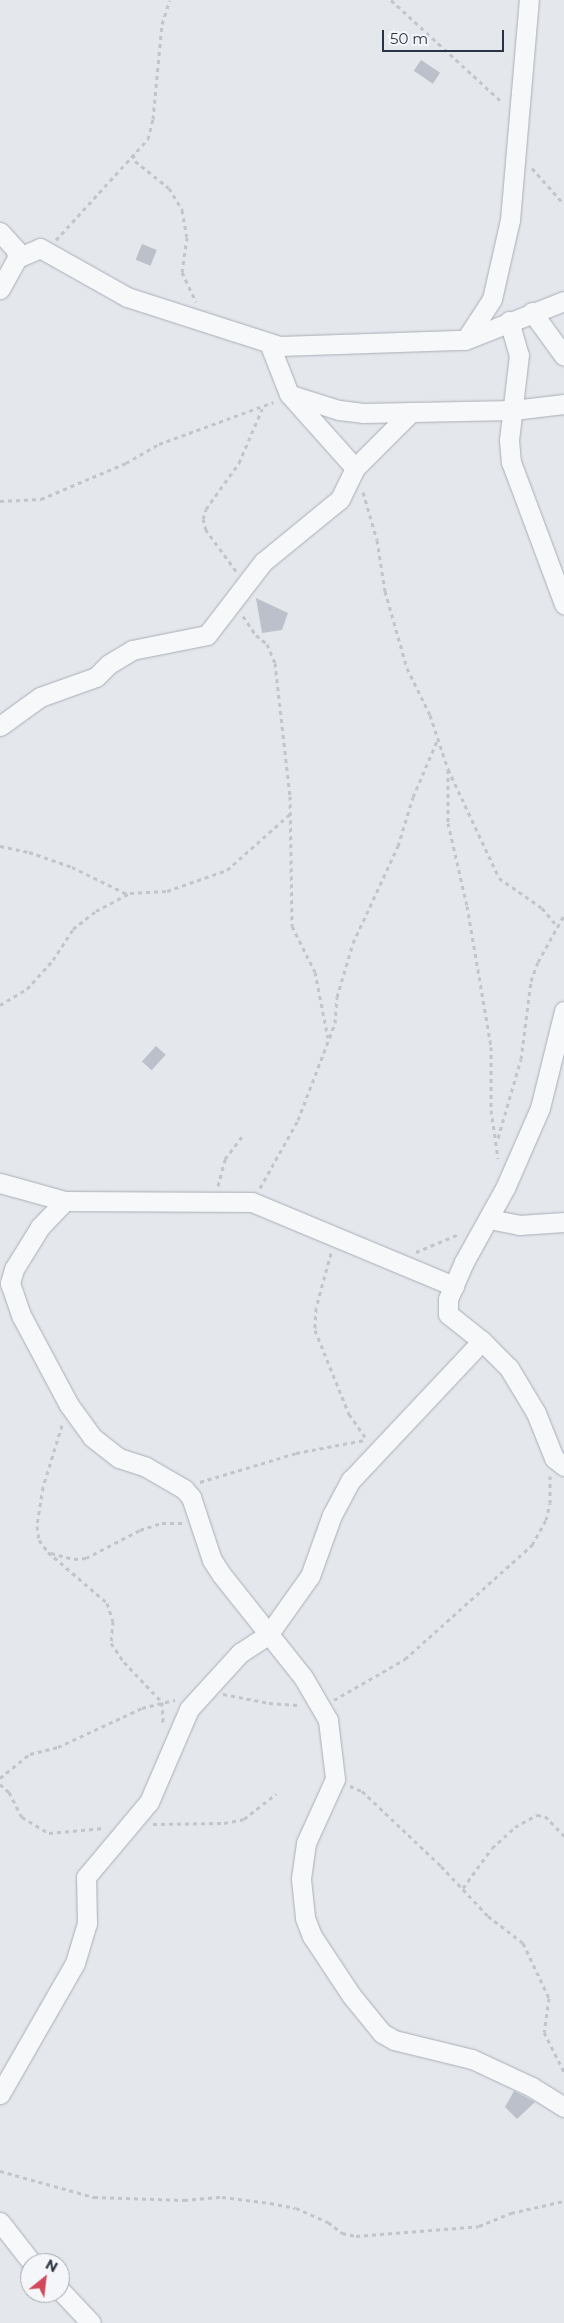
<!DOCTYPE html>
<html>
<head>
<meta charset="utf-8">
<style>
	body { margin:0 }
	#map { position:relative; width:564px; height:2323px; overflow:hidden; background:#e4e7ec; font-family:Montserrat,sans-serif }
	div>[style] { position:absolute }
	.building>* { inset:0; background:#bbc0ca; transform-origin:0 0 }
	.path>* { height:3px; margin-top:-1.5px; transform-origin:0; background:repeating-linear-gradient(90deg,#c2c5cb 0 4px,transparent 0 8px) }
	.roads { filter:drop-shadow(0 0 1px #a9aeb7) drop-shadow(0 0 1px #a9aeb7) }
	.street>* { height:19px; margin:-9.5px; padding:0 9.5px; transform-origin:9.5px; border-radius:9.5px; background:#f7f8fa }
	span { translate:-50% -50%; white-space:nowrap; text-align:center; line-height:1.15; -webkit-text-stroke:4px #f4f6f9; paint-order:stroke }
	.north { position:absolute; left:20px; top:2253px; width:50px; height:50px; box-sizing:border-box; background:#f4f6f9; border:1px solid #a4a8b1; border-radius:50%; rotate:29deg; font-size:14px; font-weight:700; line-height:20px; text-align:center; color:#2b3445 }
	.north::after { content:''; display:block; margin:auto; width:18px; height:22px; background:#d1495b; clip-path:polygon(50% 0,100% 100%,50% 72%,0 100%) }
	.scale { position:absolute; left:382px; top:30px; width:122px; height:22px; box-sizing:border-box; border:2px solid #2b3445; border-top:0; padding-left:6px; font-size:15px; line-height:18px; white-space:nowrap; color:#2b3445; -webkit-text-stroke:4px #f4f6f9; paint-order:stroke }
</style>
</head>
<body>
<div id="map">
	<div class="building">
		<div style="left:421px;top:60px;width:23px;height:13px;rotate:34deg"></div>
		<div style="left:142px;top:244px;width:16px;height:17px;rotate:22deg"></div>
		<div style="clip-path:polygon(256px 598px,288px 613px,282px 630px,262px 633px)"></div>
		<div style="left:156px;top:1046px;width:13px;height:21px;rotate:42deg"></div>
		<div style="clip-path:polygon(514px 2091px,535px 2102px,517px 2119px,505px 2107px)"></div>
	</div>
	<div class="path">
		<div style="left:391px;top:0;width:152px;rotate:42.6deg"></div>
		<div style="left:133px;top:154px;width:7px;rotate:74deg"></div>
		<div style="left:135px;top:161px;width:43px;rotate:38.5deg"></div>
		<div style="left:169px;top:188px;width:26px;rotate:59deg"></div>
		<div style="left:182px;top:210px;width:27px;rotate:80deg"></div>
		<div style="left:187px;top:237px;width:35px;rotate:98deg"></div>
		<div style="left:182px;top:272px;width:33px;rotate:65deg"></div>
		<div style="left:532px;top:168px;width:48px;rotate:48.4deg"></div>
		<div style="left:56px;top:240px;width:137px;rotate:-47.7deg"></div>
		<div style="left:148px;top:139px;width:21px;rotate:-76deg"></div>
		<div style="left:153px;top:119px;width:95px;rotate:-84.6deg"></div>
		<div style="left:162px;top:24px;width:25px;rotate:-72deg"></div>
		<div style="left:363px;top:492px;width:50px;rotate:73.7deg"></div>
		<div style="left:377px;top:540px;width:52px;rotate:81.1deg"></div>
		<div style="left:385px;top:591px;width:80px;rotate:74.1deg"></div>
		<div style="left:407px;top:668px;width:52px;rotate:63.9deg"></div>
		<div style="left:430px;top:715px;width:57px;rotate:71.6deg"></div>
		<div style="left:448px;top:769px;width:120px;rotate:64.9deg"></div>
		<div style="left:499px;top:878px;width:52px;rotate:34.9deg"></div>
		<div style="left:542px;top:908px;width:25px;rotate:50deg"></div>
		<div style="left:0;top:501px;width:41px;rotate:-2.8deg"></div>
		<div style="left:41px;top:499px;width:92px;rotate:-23deg"></div>
		<div style="left:126px;top:463px;width:38px;rotate:-30deg"></div>
		<div style="left:159px;top:444px;width:122px;rotate:-20.1deg"></div>
		<div style="left:236px;top:571px;width:51px;rotate:-126.2deg"></div>
		<div style="left:206px;top:530px;width:11px;rotate:-105deg"></div>
		<div style="left:203px;top:519px;width:10px;rotate:-73deg"></div>
		<div style="left:206px;top:509px;width:57px;rotate:-54.3deg"></div>
		<div style="left:239px;top:463px;width:59px;rotate:-66.9deg"></div>
		<div style="left:243px;top:616px;width:23px;rotate:56deg"></div>
		<div style="left:256px;top:635px;width:14px;rotate:39deg"></div>
		<div style="left:267px;top:644px;width:21px;rotate:67deg"></div>
		<div style="left:275px;top:663px;width:134px;rotate:83.6deg"></div>
		<div style="left:290px;top:796px;width:130px;rotate:89.1deg"></div>
		<div style="left:292px;top:926px;width:51px;rotate:63.4deg"></div>
		<div style="left:315px;top:972px;width:67px;rotate:78.9deg"></div>
		<div style="left:448px;top:770px;width:53px;rotate:90deg"></div>
		<div style="left:448px;top:823px;width:85px;rotate:77.1deg"></div>
		<div style="left:467px;top:906px;width:143px;rotate:80.3deg"></div>
		<div style="left:491px;top:1047px;width:63px;rotate:90deg"></div>
		<div style="left:491px;top:1110px;width:49px;rotate:81.7deg"></div>
		<div style="left:0;top:846px;width:30px;rotate:12deg"></div>
		<div style="left:29px;top:852px;width:46px;rotate:19.2deg"></div>
		<div style="left:72px;top:867px;width:61px;rotate:26.1deg"></div>
		<div style="left:0;top:1005px;width:31px;rotate:-31deg"></div>
		<div style="left:27px;top:989px;width:39px;rotate:-48deg"></div>
		<div style="left:53px;top:960px;width:37px;rotate:-57deg"></div>
		<div style="left:73px;top:929px;width:29px;rotate:-38deg"></div>
		<div style="left:96px;top:911px;width:38px;rotate:-28deg"></div>
		<div style="left:130px;top:893px;width:37px;rotate:-3deg"></div>
		<div style="left:167px;top:891px;width:64px;rotate:-19.3deg"></div>
		<div style="left:227px;top:870px;width:84px;rotate:-41.6deg"></div>
		<div style="left:498px;top:1138px;width:82px;rotate:-73.8deg"></div>
		<div style="left:521px;top:1059px;width:79px;rotate:-82.7deg"></div>
		<div style="left:531px;top:981px;width:20px;rotate:-70deg"></div>
		<div style="left:538px;top:962px;width:54px;rotate:-61deg"></div>
		<div style="left:218px;top:1186px;width:28px;rotate:-75deg"></div>
		<div style="left:225px;top:1159px;width:30px;rotate:-53deg"></div>
		<div style="left:260px;top:1188px;width:78px;rotate:-60.8deg"></div>
		<div style="left:298px;top:1120px;width:104px;rotate:-69.1deg"></div>
		<div style="left:335px;top:1023px;width:26px;rotate:-86deg"></div>
		<div style="left:337px;top:997px;width:56px;rotate:-73.5deg"></div>
		<div style="left:353px;top:943px;width:107px;rotate:-65.1deg"></div>
		<div style="left:398px;top:846px;width:51px;rotate:-73deg"></div>
		<div style="left:413px;top:797px;width:61px;rotate:-66.8deg"></div>
		<div style="left:416px;top:1252px;width:47px;rotate:-22.7deg"></div>
		<div style="left:331px;top:1253px;width:57px;rotate:105.3deg"></div>
		<div style="left:316px;top:1308px;width:22px;rotate:93deg"></div>
		<div style="left:315px;top:1330px;width:91px;rotate:68deg"></div>
		<div style="left:349px;top:1414px;width:32px;rotate:55deg"></div>
		<div style="left:62px;top:1425px;width:65px;rotate:107deg"></div>
		<div style="left:43px;top:1487px;width:39px;rotate:99deg"></div>
		<div style="left:37px;top:1526px;width:14px;rotate:82deg"></div>
		<div style="left:39px;top:1540px;width:15px;rotate:53deg"></div>
		<div style="left:48px;top:1552px;width:78px;rotate:40.8deg"></div>
		<div style="left:107px;top:1603px;width:19px;rotate:72deg"></div>
		<div style="left:113px;top:1621px;width:22px;rotate:95deg"></div>
		<div style="left:111px;top:1643px;width:23px;rotate:56deg"></div>
		<div style="left:124px;top:1662px;width:55px;rotate:46.5deg"></div>
		<div style="left:162px;top:1702px;width:22px;rotate:87deg"></div>
		<div style="left:200px;top:1482px;width:100px;rotate:-16.8deg"></div>
		<div style="left:296px;top:1453px;width:70px;rotate:-10.7deg"></div>
		<div style="left:51px;top:1553px;width:24px;rotate:15deg"></div>
		<div style="left:74px;top:1559px;width:12px;rotate:-5deg"></div>
		<div style="left:86px;top:1558px;width:61px;rotate:-27.4deg"></div>
		<div style="left:140px;top:1530px;width:23px;rotate:-18deg"></div>
		<div style="left:162px;top:1523px;width:22px"></div>
		<div style="left:223px;top:1694px;width:47px;rotate:11.1deg"></div>
		<div style="left:269px;top:1703px;width:32px;rotate:4deg"></div>
		<div style="left:334px;top:1700px;width:82px;rotate:-30deg"></div>
		<div style="left:405px;top:1659px;width:171px;rotate:-41.9deg"></div>
		<div style="left:532px;top:1545px;width:29px;rotate:-61deg"></div>
		<div style="left:546px;top:1520px;width:17px;rotate:-77deg"></div>
		<div style="left:550px;top:1503px;width:27px;rotate:-90deg"></div>
		<div style="left:0;top:1778px;width:38px;rotate:-39deg"></div>
		<div style="left:30px;top:1754px;width:29px;rotate:-14deg"></div>
		<div style="left:58px;top:1747px;width:93px;rotate:-24.9deg"></div>
		<div style="left:142px;top:1708px;width:34px;rotate:-14deg"></div>
		<div style="left:0;top:1784px;width:12px;rotate:42deg"></div>
		<div style="left:9px;top:1792px;width:28px;rotate:63deg"></div>
		<div style="left:22px;top:1817px;width:31px;rotate:31deg"></div>
		<div style="left:49px;top:1833px;width:55px;rotate:-5.2deg"></div>
		<div style="left:350px;top:1786px;width:13px;rotate:23deg"></div>
		<div style="left:362px;top:1791px;width:109px;rotate:43.5deg"></div>
		<div style="left:441px;top:1866px;width:69px;rotate:46.8deg"></div>
		<div style="left:488px;top:1916px;width:44px;rotate:37.6deg"></div>
		<div style="left:523px;top:1943px;width:61px;rotate:64.7deg"></div>
		<div style="left:549px;top:1998px;width:34px;rotate:98deg"></div>
		<div style="left:544px;top:2032px;width:45px;rotate:63.4deg"></div>
		<div style="left:153px;top:1824px;width:71px;rotate:-0.8deg"></div>
		<div style="left:224px;top:1823px;width:20px;rotate:-11deg"></div>
		<div style="left:244px;top:1819px;width:41px;rotate:-38deg"></div>
		<div style="left:463px;top:1888px;width:49px;rotate:-54.1deg"></div>
		<div style="left:492px;top:1848px;width:31px;rotate:-42deg"></div>
		<div style="left:515px;top:1827px;width:25px;rotate:-29deg"></div>
		<div style="left:537px;top:1815px;width:8px;rotate:7deg"></div>
		<div style="left:545px;top:1816px;width:28px;rotate:46deg"></div>
		<div style="left:0;top:2171px;width:98px;rotate:15.5deg"></div>
		<div style="left:94px;top:2197px;width:90px;rotate:1.9deg"></div>
		<div style="left:184px;top:2200px;width:38px;rotate:-5deg"></div>
		<div style="left:222px;top:2197px;width:48px;rotate:7.1deg"></div>
		<div style="left:270px;top:2203px;width:26px;rotate:11deg"></div>
		<div style="left:296px;top:2208px;width:35px;rotate:24deg"></div>
		<div style="left:328px;top:2222px;width:18px;rotate:38deg"></div>
		<div style="left:342px;top:2233px;width:14px;rotate:12deg"></div>
		<div style="left:356px;top:2236px;width:123px;rotate:-4.6deg"></div>
		<div style="left:479px;top:2226px;width:35px;rotate:-22deg"></div>
		<div style="left:511px;top:2213px;width:54px;rotate:-12.8deg"></div>
	</div>
	<div class="roads">
		<div class="street">
			<div style="left:0;top:232px;width:24px;rotate:48deg"></div>
			<div style="left:16px;top:250px;width:8px;rotate:83deg"></div>
			<div style="left:0;top:289px;width:35px;rotate:-61deg"></div>
			<div style="left:17px;top:258px;width:25px;rotate:-23deg"></div>
			<div style="left:40px;top:248px;width:100px;rotate:29.4deg"></div>
			<div style="left:127px;top:297px;width:161px;rotate:17.8deg"></div>
			<div style="left:280px;top:346px;width:185px;rotate:-1.9deg"></div>
			<div style="left:465px;top:340px;width:106px;rotate:-21.5deg"></div>
			<div style="left:532px;top:312px;width:54px;rotate:54deg"></div>
			<div style="left:509px;top:321px;width:35px;rotate:74deg"></div>
			<div style="left:519px;top:355px;width:86px;rotate:96.7deg"></div>
			<div style="left:509px;top:440px;width:22px;rotate:85deg"></div>
			<div style="left:511px;top:462px;width:152px;rotate:69.5deg"></div>
			<div style="left:468px;top:336px;width:44px;rotate:-57deg"></div>
			<div style="left:492px;top:299px;width:81px;rotate:-77.2deg"></div>
			<div style="left:510px;top:220px;width:221px;rotate:-85.1deg"></div>
			<div style="left:291px;top:395px;width:50px;rotate:17.4deg"></div>
			<div style="left:339px;top:410px;width:24px;rotate:7deg"></div>
			<div style="left:363px;top:413px;width:150px;rotate:-1.1deg"></div>
			<div style="left:513px;top:410px;width:51px;rotate:-6.7deg"></div>
			<div style="left:355px;top:468px;width:79px;rotate:-45deg"></div>
			<div style="left:0;top:726px;width:49px;rotate:-35.9deg"></div>
			<div style="left:40px;top:697px;width:59px;rotate:-19.7deg"></div>
			<div style="left:96px;top:677px;width:18px;rotate:-45deg"></div>
			<div style="left:109px;top:664px;width:27px;rotate:-31deg"></div>
			<div style="left:132px;top:650px;width:76px;rotate:-11.3deg"></div>
			<div style="left:207px;top:635px;width:92px;rotate:-52.5deg"></div>
			<div style="left:263px;top:562px;width:99px;rotate:-39.3deg"></div>
			<div style="left:340px;top:499px;width:34px;rotate:-64deg"></div>
			<div style="left:355px;top:468px;width:99px;rotate:-131.7deg"></div>
			<div style="left:289px;top:394px;width:55px;rotate:-111.4deg"></div>
			<div style="left:564px;top:1011px;width:100px;rotate:103.9deg"></div>
			<div style="left:540px;top:1108px;width:87px;rotate:113.6deg"></div>
			<div style="left:505px;top:1188px;width:85px;rotate:119deg"></div>
			<div style="left:464px;top:1262px;width:40px;rotate:113.4deg"></div>
			<div style="left:448px;top:1299px;width:15px;rotate:90deg"></div>
			<div style="left:448px;top:1314px;width:43px;rotate:38.5deg"></div>
			<div style="left:482px;top:1341px;width:38px;rotate:45deg"></div>
			<div style="left:509px;top:1368px;width:52px;rotate:59deg"></div>
			<div style="left:536px;top:1413px;width:48px;rotate:68.2deg"></div>
			<div style="left:554px;top:1458px;width:13px;rotate:39deg"></div>
			<div style="left:0;top:1183px;width:67px;rotate:15.5deg"></div>
			<div style="left:65px;top:1201px;width:187px;rotate:0.3deg"></div>
			<div style="left:252px;top:1202px;width:219px;rotate:22.6deg"></div>
			<div style="left:65px;top:1201px;width:36px;rotate:134deg"></div>
			<div style="left:40px;top:1227px;width:49px;rotate:121.8deg"></div>
			<div style="left:14px;top:1269px;width:15px;rotate:106deg"></div>
			<div style="left:10px;top:1283px;width:36px;rotate:71deg"></div>
			<div style="left:22px;top:1317px;width:100px;rotate:61.9deg"></div>
			<div style="left:69px;top:1405px;width:39px;rotate:54deg"></div>
			<div style="left:92px;top:1437px;width:34px;rotate:38deg"></div>
			<div style="left:119px;top:1458px;width:28px;rotate:18deg"></div>
			<div style="left:146px;top:1467px;width:44px;rotate:30.1deg"></div>
			<div style="left:184px;top:1489px;width:11px;rotate:49deg"></div>
			<div style="left:191px;top:1497px;width:66px;rotate:71.6deg"></div>
			<div style="left:212px;top:1560px;width:17px;rotate:57deg"></div>
			<div style="left:221px;top:1574px;width:132px;rotate:51.5deg"></div>
			<div style="left:303px;top:1677px;width:50px;rotate:59.8deg"></div>
			<div style="left:328px;top:1720px;width:59px;rotate:83.2deg"></div>
			<div style="left:335px;top:1779px;width:70px;rotate:114.4deg"></div>
			<div style="left:306px;top:1843px;width:36px;rotate:98deg"></div>
			<div style="left:301px;top:1879px;width:39px;rotate:84deg"></div>
			<div style="left:305px;top:1918px;width:19px;rotate:69deg"></div>
			<div style="left:312px;top:1936px;width:71px;rotate:56.5deg"></div>
			<div style="left:351px;top:1995px;width:49px;rotate:50.8deg"></div>
			<div style="left:382px;top:2033px;width:14px;rotate:30deg"></div>
			<div style="left:394px;top:2040px;width:80px;rotate:13.7deg"></div>
			<div style="left:472px;top:2059px;width:66px;rotate:25deg"></div>
			<div style="left:532px;top:2087px;width:38px;rotate:32deg"></div>
			<div style="left:489px;top:1219px;width:31px;rotate:11deg"></div>
			<div style="left:519px;top:1225px;width:45px;rotate:-3.8deg"></div>
			<div style="left:0;top:2094px;width:151px;rotate:-60.2deg"></div>
			<div style="left:75px;top:1963px;width:42px;rotate:-73.3deg"></div>
			<div style="left:87px;top:1923px;width:46px;rotate:-91.2deg"></div>
			<div style="left:86px;top:1877px;width:98px;rotate:-50deg"></div>
			<div style="left:149px;top:1802px;width:101px;rotate:-66.7deg"></div>
			<div style="left:189px;top:1709px;width:76px;rotate:-47.7deg"></div>
			<div style="left:240px;top:1653px;width:33px;rotate:-33deg"></div>
			<div style="left:268px;top:1635px;width:72px;rotate:-54.6deg"></div>
			<div style="left:310px;top:1576px;width:65px;rotate:-70.2deg"></div>
			<div style="left:332px;top:1515px;width:40px;rotate:-62deg"></div>
			<div style="left:351px;top:1480px;width:191px;rotate:-46.7deg"></div>
			<div style="left:0;top:2222px;width:52px;rotate:52deg"></div>
			<div style="left:60px;top:2290px;width:45px;rotate:46.8deg"></div>
		</div>
	</div>
	<div class="north">N</div>
	<div class="scale">50 m</div>
</div>
</body>
</html>
